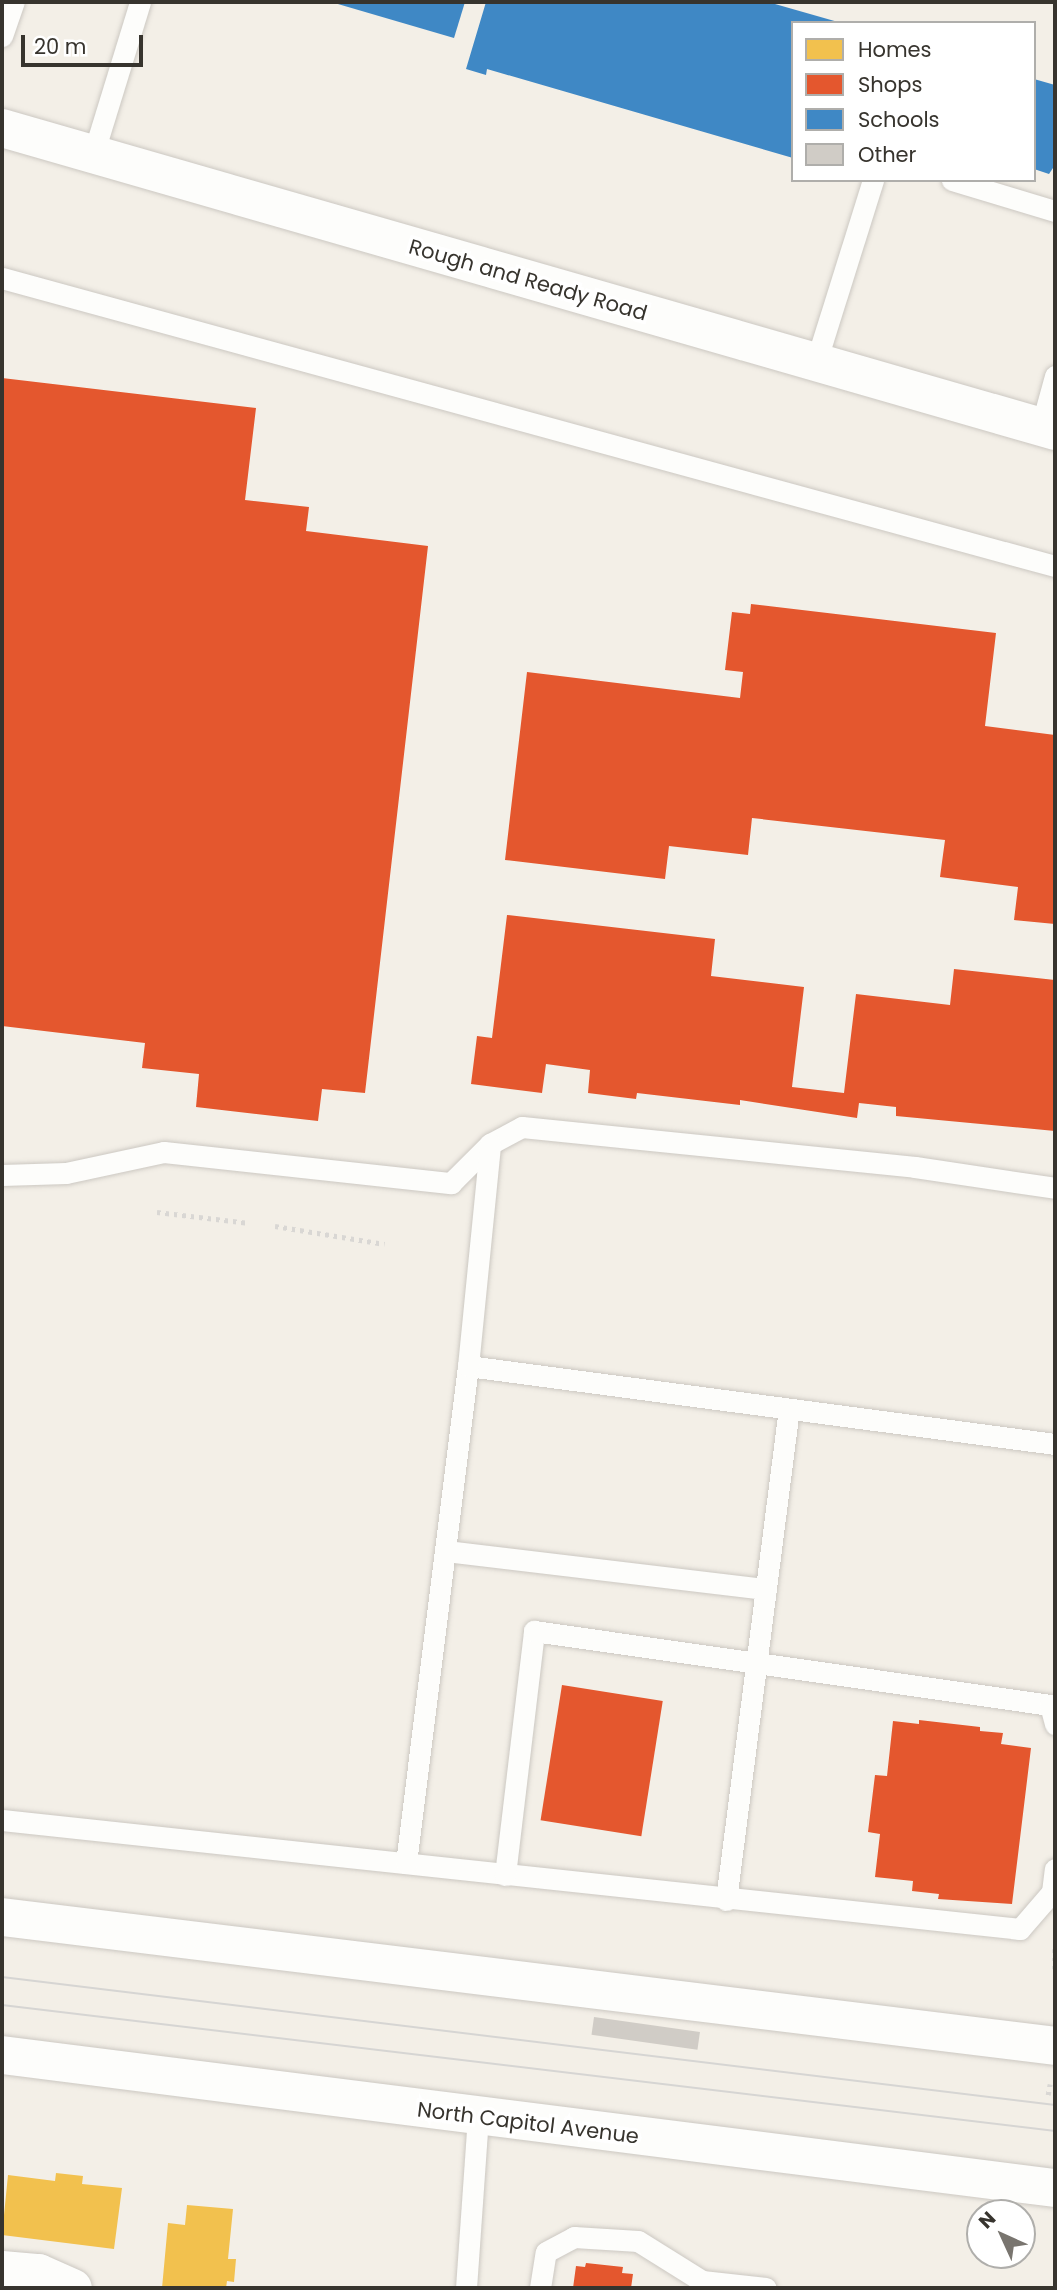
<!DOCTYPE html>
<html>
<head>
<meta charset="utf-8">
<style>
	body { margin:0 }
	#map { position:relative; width:1057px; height:2290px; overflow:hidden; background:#f3efe7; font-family:Poppins,sans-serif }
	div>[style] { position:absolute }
	.homes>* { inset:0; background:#f2c14e }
	.shops>* { inset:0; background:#e4572e; transform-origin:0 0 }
	.schools>* { inset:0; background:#3f88c5 }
	.building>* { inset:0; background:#d0ccc6; transform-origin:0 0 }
	.path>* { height:4.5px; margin-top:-2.25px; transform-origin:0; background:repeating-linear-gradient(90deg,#d9d7d4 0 3.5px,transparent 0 8.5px) }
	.roads { filter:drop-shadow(0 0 2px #ccc8c2) drop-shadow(0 0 2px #ccc8c2) }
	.service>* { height:21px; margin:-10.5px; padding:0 10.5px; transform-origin:10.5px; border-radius:10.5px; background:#fdfdfb }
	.minor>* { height:38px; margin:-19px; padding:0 19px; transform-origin:19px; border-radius:19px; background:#fdfdfb }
	.primary>* { height:38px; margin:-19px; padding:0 19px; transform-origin:19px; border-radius:19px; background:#fdfdfb }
	.tram>* { height:2px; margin:-1px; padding:0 1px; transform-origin:1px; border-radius:1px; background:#d6d5d3 }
	span { translate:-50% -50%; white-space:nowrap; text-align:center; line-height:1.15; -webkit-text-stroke:7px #fff; paint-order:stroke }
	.street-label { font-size:21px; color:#37342e }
	.frame { position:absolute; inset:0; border:4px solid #37342e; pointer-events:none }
	.legend { position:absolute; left:791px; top:21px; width:245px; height:161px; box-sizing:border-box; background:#fff; border:2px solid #afaeab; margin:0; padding:9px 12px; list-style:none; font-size:21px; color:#37342e }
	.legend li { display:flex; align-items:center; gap:14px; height:35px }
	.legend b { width:35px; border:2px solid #afaeab }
	.north { position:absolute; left:966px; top:2199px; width:70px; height:70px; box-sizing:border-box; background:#fff; border:2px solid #afaeab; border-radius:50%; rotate:315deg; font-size:19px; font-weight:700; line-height:28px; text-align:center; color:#37342e }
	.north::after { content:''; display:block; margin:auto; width:24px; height:32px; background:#79756f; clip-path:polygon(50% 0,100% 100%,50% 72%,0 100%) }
	.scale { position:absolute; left:21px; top:35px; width:122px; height:32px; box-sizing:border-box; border:4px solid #37342e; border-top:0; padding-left:9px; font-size:21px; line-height:24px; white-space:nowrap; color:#37342e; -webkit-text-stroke:5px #fff; paint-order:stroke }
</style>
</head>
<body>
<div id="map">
	<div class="homes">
		<div style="clip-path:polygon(56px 2173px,83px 2176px,82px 2184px,122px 2188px,114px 2249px,2px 2235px,8px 2175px,55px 2181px)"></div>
		<div style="clip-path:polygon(187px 2205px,233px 2209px,228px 2259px,236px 2259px,234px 2282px,227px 2281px,226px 2288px,162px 2288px,168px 2223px,185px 2225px)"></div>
	</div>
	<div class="shops">
		<div style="clip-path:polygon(2px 378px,256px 408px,245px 500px,309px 507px,306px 531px,428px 546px,365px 1093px,322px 1089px,318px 1121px,196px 1107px,199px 1074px,142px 1068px,145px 1043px,2px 1026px)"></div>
		<div style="clip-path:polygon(751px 604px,996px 633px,985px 726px,1055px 735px,1055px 924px,1014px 920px,1018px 887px,940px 877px,945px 840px,752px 818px,748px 855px,669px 846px,665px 879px,505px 860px,527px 672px,740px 698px,743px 672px,725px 670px,732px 612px,750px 614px)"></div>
		<div style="clip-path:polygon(507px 915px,715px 939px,711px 976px,804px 987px,792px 1087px,844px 1093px,856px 994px,950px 1005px,954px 969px,1055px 980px,1055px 1131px,896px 1116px,896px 1107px,859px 1103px,857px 1118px,740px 1100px,740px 1105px,637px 1093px,636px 1099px,588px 1093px,590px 1070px,546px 1064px,542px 1093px,471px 1084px,477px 1036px,492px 1038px)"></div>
		<div style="left:562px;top:1685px;width:102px;height:137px;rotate:9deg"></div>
		<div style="clip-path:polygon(919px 1720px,980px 1727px,980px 1731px,1003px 1733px,1001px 1744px,1031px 1748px,1012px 1904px,938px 1899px,939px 1894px,912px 1891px,913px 1881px,875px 1877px,880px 1834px,868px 1832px,875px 1775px,887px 1776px,893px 1721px,919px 1724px)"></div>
		<div style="clip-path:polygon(586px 2263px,623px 2267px,622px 2273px,633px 2274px,631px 2288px,573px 2288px,576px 2266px,585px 2267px)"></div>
	</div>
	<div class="schools">
		<div style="clip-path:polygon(331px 2px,465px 2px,454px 38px)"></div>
		<div style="clip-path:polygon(486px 2px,768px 2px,838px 22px,793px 23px,793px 158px,487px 69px,486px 75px,466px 69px)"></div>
		<div style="clip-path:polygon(1034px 79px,1055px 85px,1055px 165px,1049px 174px,1034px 169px)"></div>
	</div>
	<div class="building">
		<div style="left:594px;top:2017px;width:107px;height:18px;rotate:8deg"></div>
	</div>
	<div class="path">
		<div style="left:157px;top:1212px;width:93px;rotate:6.8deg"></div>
		<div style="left:275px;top:1226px;width:111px;rotate:9.3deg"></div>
		<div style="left:1055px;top:1949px;width:20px;rotate:90deg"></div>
		<div style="left:1048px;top:2095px;width:11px;rotate:-80deg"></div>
	</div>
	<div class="roads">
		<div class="service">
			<div style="left:2px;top:36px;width:36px;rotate:-71deg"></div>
			<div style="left:93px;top:155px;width:160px;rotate:-72.9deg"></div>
			<div style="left:952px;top:180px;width:108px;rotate:16.8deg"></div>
			<div style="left:2px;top:278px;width:1092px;rotate:15.3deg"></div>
			<div style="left:816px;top:362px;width:191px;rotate:-72.6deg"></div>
			<div style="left:1041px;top:427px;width:53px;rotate:-74.6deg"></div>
			<div style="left:2px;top:1175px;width:64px;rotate:-1.8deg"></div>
			<div style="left:66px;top:1173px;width:100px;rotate:-12.1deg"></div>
			<div style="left:164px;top:1152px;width:289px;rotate:6.2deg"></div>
			<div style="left:451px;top:1183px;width:55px;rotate:-45deg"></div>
			<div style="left:490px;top:1144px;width:36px;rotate:-28deg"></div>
			<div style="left:522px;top:1127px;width:395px;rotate:5.8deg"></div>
			<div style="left:915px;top:1167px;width:142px;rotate:8.5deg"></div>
			<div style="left:468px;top:1366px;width:592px;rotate:7.57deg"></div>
			<div style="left:446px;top:1551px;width:322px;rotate:6.8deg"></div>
			<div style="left:2px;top:1820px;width:1024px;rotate:6.11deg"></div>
			<div style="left:1020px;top:1929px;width:49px;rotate:-49.1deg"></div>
			<div style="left:1052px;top:1892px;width:23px;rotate:-83deg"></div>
			<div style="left:406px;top:1863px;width:501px;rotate:-82.89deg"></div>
			<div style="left:468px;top:1366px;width:223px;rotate:-84.3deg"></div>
			<div style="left:505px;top:1875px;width:246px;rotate:-83.2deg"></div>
			<div style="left:534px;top:1631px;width:521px;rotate:8.16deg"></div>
			<div style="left:1050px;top:1705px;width:20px;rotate:75deg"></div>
			<div style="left:726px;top:1900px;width:495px;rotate:-82.7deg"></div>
			<div style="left:466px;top:2288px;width:171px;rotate:-86deg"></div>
			<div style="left:540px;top:2288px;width:36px;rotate:-81deg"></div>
			<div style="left:546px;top:2252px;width:32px;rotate:-28deg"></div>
			<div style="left:574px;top:2237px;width:64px;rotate:3.6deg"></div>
			<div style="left:638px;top:2241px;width:75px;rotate:32deg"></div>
			<div style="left:702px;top:2281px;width:64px;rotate:6.2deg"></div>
		</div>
		<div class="minor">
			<div style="left:2px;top:128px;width:1096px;rotate:16.05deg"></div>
			<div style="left:2px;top:2270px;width:37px;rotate:5deg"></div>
			<div style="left:39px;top:2273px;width:37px;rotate:24deg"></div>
		</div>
		<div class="primary">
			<div style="left:2px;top:1917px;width:1061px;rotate:6.98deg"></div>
			<div style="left:2px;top:2055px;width:1061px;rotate:7.2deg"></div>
		</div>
	</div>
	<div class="tram">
		<div style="left:2px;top:1977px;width:1061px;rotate:6.93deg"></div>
		<div style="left:2px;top:2005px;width:1061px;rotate:6.82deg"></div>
	</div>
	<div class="street-label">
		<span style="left:528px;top:280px;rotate:16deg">Rough and Ready Road</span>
		<span style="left:528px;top:2123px;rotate:7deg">North Capitol Avenue</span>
	</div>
	<div class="frame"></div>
	<ul class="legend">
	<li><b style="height:19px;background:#f2c14e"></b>Homes</li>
	<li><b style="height:19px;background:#e4572e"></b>Shops</li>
	<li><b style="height:19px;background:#3f88c5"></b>Schools</li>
	<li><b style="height:19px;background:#d0ccc6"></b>Other</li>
	</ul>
	<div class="north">N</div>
	<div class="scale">20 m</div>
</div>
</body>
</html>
